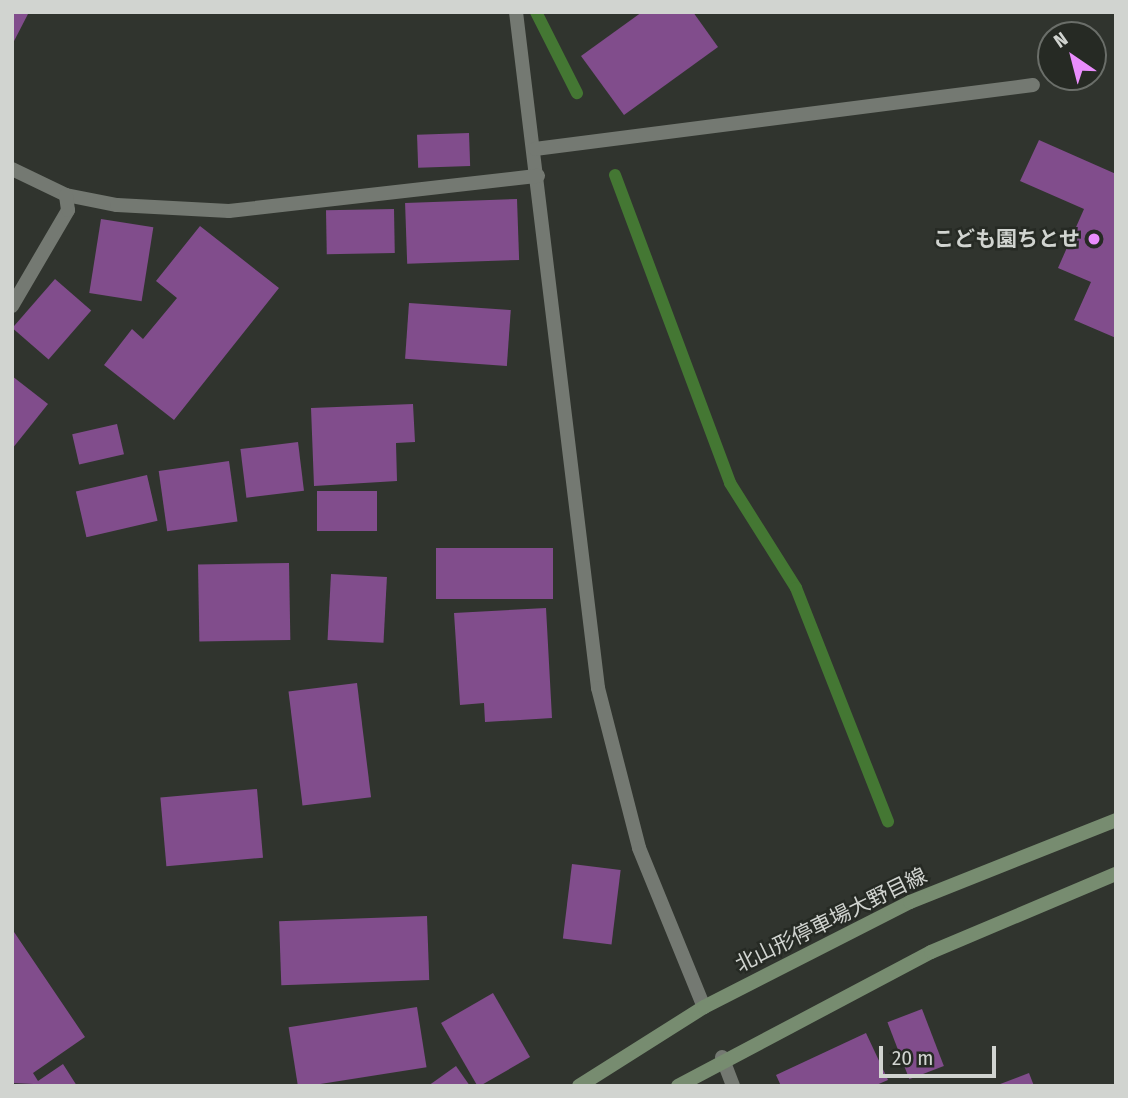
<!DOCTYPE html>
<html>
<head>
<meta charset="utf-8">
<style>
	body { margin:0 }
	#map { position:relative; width:1128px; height:1098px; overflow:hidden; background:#30342e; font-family:"Fira Sans Condensed","Noto Sans JP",sans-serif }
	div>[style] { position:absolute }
	.stream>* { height:12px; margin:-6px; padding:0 6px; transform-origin:6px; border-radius:6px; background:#473 }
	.building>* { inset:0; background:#814d8c; transform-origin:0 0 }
	.service>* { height:14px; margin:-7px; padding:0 7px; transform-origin:7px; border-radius:7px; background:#747972 }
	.secondary>* { height:14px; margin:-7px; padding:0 7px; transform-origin:7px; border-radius:7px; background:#778c70 }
	.dots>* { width:19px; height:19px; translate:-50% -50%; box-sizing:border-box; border:4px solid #262a24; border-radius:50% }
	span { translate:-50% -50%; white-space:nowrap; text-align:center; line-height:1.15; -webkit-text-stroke:5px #262a24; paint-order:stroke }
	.poi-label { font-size:21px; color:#d1d4d0; font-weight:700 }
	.right { translate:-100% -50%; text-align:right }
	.street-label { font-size:21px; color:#d1d4d0 }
	.frame { position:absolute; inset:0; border:14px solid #d1d4d0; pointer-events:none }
	.north { position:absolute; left:1037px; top:21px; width:70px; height:70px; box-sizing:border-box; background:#262a24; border:2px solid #6a6e69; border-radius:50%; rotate:325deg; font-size:19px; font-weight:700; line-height:28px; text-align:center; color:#d1d4d0 }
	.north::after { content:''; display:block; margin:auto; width:24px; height:32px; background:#ea8dfd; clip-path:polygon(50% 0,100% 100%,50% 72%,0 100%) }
	.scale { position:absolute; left:879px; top:1046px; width:117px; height:32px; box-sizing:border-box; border:4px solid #d1d4d0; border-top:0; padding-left:9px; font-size:21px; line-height:24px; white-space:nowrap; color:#d1d4d0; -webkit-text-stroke:5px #262a24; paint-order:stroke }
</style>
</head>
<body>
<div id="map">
	<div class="stream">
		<div style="left:536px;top:12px;width:91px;rotate:63.2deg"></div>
		<div style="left:615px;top:175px;width:329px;rotate:69.5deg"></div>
		<div style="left:730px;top:483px;width:124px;rotate:57.8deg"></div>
		<div style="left:796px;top:588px;width:251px;rotate:68.5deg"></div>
	</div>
	<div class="building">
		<div style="clip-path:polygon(12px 12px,29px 12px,12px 45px)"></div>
		<div style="clip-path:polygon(642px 12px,693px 12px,718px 47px,624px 115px,581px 56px)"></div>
		<div style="left:469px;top:133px;width:33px;height:52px;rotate:88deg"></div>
		<div style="clip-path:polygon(1039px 140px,1116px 174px,1116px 338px,1074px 320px,1091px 282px,1058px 268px,1084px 209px,1020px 181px)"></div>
		<div style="left:517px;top:199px;width:61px;height:112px;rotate:88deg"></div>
		<div style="left:394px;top:209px;width:44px;height:68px;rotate:89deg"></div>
		<div style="left:101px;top:219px;width:53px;height:75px;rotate:9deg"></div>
		<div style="clip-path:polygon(200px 226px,279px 288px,174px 420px,104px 365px,132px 329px,143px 339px,177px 298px,156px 281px)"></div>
		<div style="left:55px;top:279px;width:48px;height:65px;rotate:41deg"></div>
		<div style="left:409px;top:303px;width:102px;height:56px;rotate:4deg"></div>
		<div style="clip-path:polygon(12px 376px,48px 404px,12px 449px)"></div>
		<div style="clip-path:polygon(413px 404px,415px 442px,396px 443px,397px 481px,314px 486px,311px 408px)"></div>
		<div style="left:117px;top:424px;width:31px;height:46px;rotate:77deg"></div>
		<div style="left:298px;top:442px;width:49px;height:58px;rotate:83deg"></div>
		<div style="left:229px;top:461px;width:61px;height:71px;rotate:82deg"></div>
		<div style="left:147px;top:475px;width:47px;height:73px;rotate:77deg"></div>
		<div style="left:377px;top:491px;width:40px;height:60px;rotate:90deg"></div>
		<div style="left:553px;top:548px;width:51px;height:117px;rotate:90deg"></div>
		<div style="left:289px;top:563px;width:77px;height:91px;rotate:89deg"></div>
		<div style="left:331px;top:574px;width:56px;height:66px;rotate:3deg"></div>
		<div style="clip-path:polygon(546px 608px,552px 718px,485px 722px,484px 703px,460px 705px,454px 613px)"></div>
		<div style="left:357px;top:683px;width:115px;height:69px;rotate:83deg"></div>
		<div style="left:257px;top:789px;width:69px;height:97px;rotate:85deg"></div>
		<div style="left:572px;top:864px;width:49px;height:75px;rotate:7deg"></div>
		<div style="left:427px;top:916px;width:64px;height:148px;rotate:88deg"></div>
		<div style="clip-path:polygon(12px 929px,85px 1037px,33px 1073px,38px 1081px,63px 1064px,77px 1086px,12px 1083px)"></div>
		<div style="left:493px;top:993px;width:74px;height:60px;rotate:60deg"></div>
		<div style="left:417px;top:1007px;width:61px;height:130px;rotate:81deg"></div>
		<div style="left:922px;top:1009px;width:61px;height:37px;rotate:69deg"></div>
		<div style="clip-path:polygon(866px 1033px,888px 1080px,874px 1086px,781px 1086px,776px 1075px)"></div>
		<div style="clip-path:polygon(456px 1066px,470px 1086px,428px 1086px)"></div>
		<div style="clip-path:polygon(1029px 1073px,1034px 1086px,995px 1086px)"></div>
	</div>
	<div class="service">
		<div style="left:516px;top:12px;width:681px;rotate:83.08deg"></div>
		<div style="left:598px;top:688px;width:165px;rotate:75.6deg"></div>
		<div style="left:639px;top:848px;width:172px;rotate:67.8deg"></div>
		<div style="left:535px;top:149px;width:502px;rotate:-7.32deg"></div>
		<div style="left:12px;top:169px;width:60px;rotate:25.7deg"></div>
		<div style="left:66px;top:195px;width:52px;rotate:11.1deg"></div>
		<div style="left:117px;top:205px;width:112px;rotate:3.1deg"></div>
		<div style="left:229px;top:211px;width:311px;rotate:-6.5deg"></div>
		<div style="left:12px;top:306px;width:111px;rotate:-59.7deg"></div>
		<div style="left:68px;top:210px;width:15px;rotate:-98deg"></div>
		<div style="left:722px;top:1057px;width:31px;rotate:69deg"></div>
	</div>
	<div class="secondary">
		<div style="left:579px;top:1086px;width:148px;rotate:-32.3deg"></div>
		<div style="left:704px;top:1007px;width:231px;rotate:-27deg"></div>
		<div style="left:910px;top:902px;width:222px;rotate:-21.7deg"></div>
		<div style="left:678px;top:1086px;width:286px;rotate:-27.9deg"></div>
		<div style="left:931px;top:952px;width:201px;rotate:-22.9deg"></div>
	</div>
	<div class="dots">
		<div style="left:1094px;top:239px;background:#ea8dfd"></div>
	</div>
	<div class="poi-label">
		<span class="right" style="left:1080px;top:239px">こども園ちとせ</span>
	</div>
	<div class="street-label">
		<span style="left:831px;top:920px;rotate:-26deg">北山形停車場大野目線</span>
	</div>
	<div class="frame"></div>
	<div class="north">N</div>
	<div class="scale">20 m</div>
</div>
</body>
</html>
